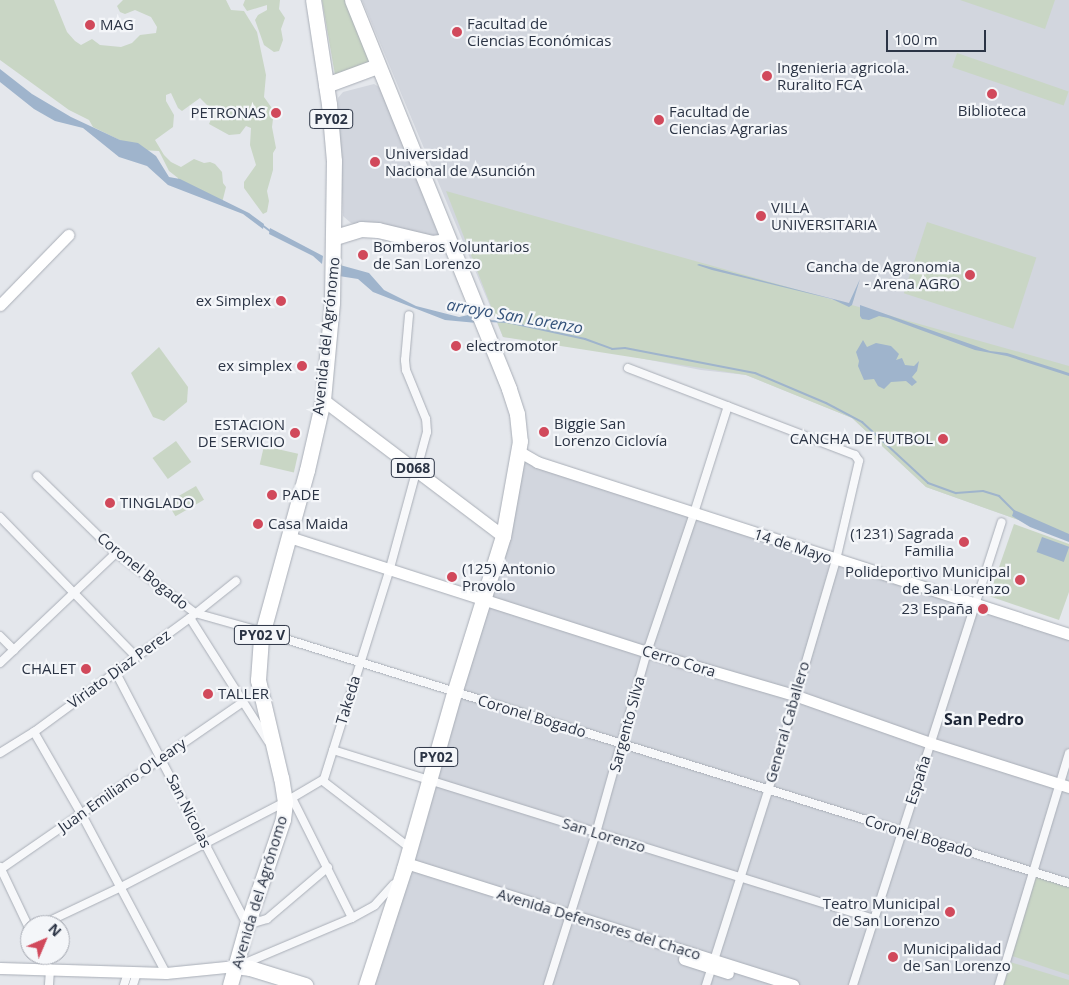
<!DOCTYPE html>
<html>
<head>
<meta charset="utf-8">
<style>
	body { margin:0 }
	#map { position:relative; width:1069px; height:985px; overflow:hidden; background:#e4e7ec; font-family:"Open Sans",sans-serif }
	div>[style] { position:absolute }
	.built>* { inset:0; background:#d2d6de }
	.green>* { inset:0; background:#c9d6c5; transform-origin:0 0 }
	.water>* { inset:0; background:#9fb4cc; transform-origin:0 0 }
	.stream>* { height:2px; margin:-1px; padding:0 1px; transform-origin:1px; border-radius:1px; background:#9fb4cc }
	.roads { filter:drop-shadow(0 0 1px #a9aeb7) drop-shadow(0 0 1px #a9aeb7) }
	.street>* { height:8px; margin:-4px; padding:0 4px; transform-origin:4px; border-radius:4px; background:#f7f8fa }
	.secondary>* { height:11px; margin:-5.5px; padding:0 5.5px; transform-origin:5.5px; border-radius:5.5px; background:#fff }
	.primary>* { height:12px; margin:-6px; padding:0 6px; transform-origin:6px; border-radius:6px; background:#fff }
	.highway>* { height:15px; margin:-7.5px; padding:0 7.5px; transform-origin:7.5px; border-radius:7.5px; background:#fff }
	.dots>* { width:14px; height:14px; translate:-50% -50%; box-sizing:border-box; border:2px solid #f4f6f9; border-radius:50% }
	span { translate:-50% -50%; white-space:nowrap; text-align:center; line-height:1.15; -webkit-text-stroke:4.5px #f4f6f9; paint-order:stroke }
	.shield-label span { padding:1px 4px; background:#f4f6f9; border:1px solid; border-radius:4px; -webkit-text-stroke-width:0 }
	.shield-label { font-size:14px; color:#2b3445; font-weight:700 }
	.poi-label { font-size:15px; color:#2b3445 }
	.left { translate:0 -50%; text-align:left }
	.right { translate:-100% -50%; text-align:right }
	.street-label { font-size:15px; color:#2b3445 }
	.water-label { font-size:16px; color:#34527a; font-style:italic }
	.neighbourhood-label { font-size:16px; color:#1d2536; font-weight:700 }
	.north { position:absolute; left:20px; top:915px; width:50px; height:50px; box-sizing:border-box; background:#f4f6f9; border:1px solid #a4a8b1; border-radius:50%; rotate:45deg; font-size:14px; font-weight:700; line-height:20px; text-align:center; color:#2b3445 }
	.north::after { content:''; display:block; margin:auto; width:18px; height:22px; background:#d1495b; clip-path:polygon(50% 0,100% 100%,50% 72%,0 100%) }
	.scale { position:absolute; left:886px; top:30px; width:100px; height:22px; box-sizing:border-box; border:2px solid #2b3445; border-top:0; padding-left:6px; font-size:15px; line-height:18px; white-space:nowrap; color:#2b3445; -webkit-text-stroke:4px #f4f6f9; paint-order:stroke }
</style>
</head>
<body>
<div id="map">
	<div class="built">
		<div style="clip-path:polygon(362px 0,1069px 0,1069px 538px,926px 487px,852px 418px,746px 375px,701px 370px,578px 346px,503px 337px)"></div>
		<div style="clip-path:polygon(374px 84px,379px 87px,389px 110px,439px 236px,435px 248px,428px 251px,421px 251px,351px 223px,343px 216px,338px 98px,343px 92px)"></div>
		<div style="clip-path:polygon(522px 455px,1069px 633px,1069px 985px,364px 985px)"></div>
	</div>
	<div class="green">
		<div style="clip-path:polygon(0 0,54px 0,67px 32px,75px 41px,81px 45px,92px 39px,100px 45px,121px 47px,132px 43px,140px 35px,156px 33px,157px 27px,151px 17px,135px 10px,125px 14px,120px 12px,117px 6px,123px 0,226px 0,231px 10px,244px 11px,257px 32px,266px 75px,264px 97px,274px 111px,272px 127px,276px 148px,273px 153px,273px 170px,267px 191px,269px 201px,267px 212px,263px 214px,244px 188px,244px 182px,256px 165px,250px 145px,251px 128px,246px 126px,240px 134px,229px 135px,209px 124px,214px 112px,200px 98px,182px 111px,178px 108px,171px 93px,166px 95px,166px 101px,174px 115px,173px 127px,155px 140px,164px 155px,171px 162px,181px 167px,194px 159px,204px 163px,210px 162px,215px 164px,222px 172px,223px 183px,226px 187px,222px 203px,178px 186px,178px 178px,169px 171px,159px 151px,140px 150px,93px 127px,89px 120px,69px 110px,0 60px)"></div>
		<div style="clip-path:polygon(245px 0,280px 0,279px 9px,285px 18px,281px 29px,283px 40px,279px 51px,274px 52px,264px 45px,255px 20px,258px 15px,267px 10px,267px 5px,247px 11px,243px 5px)"></div>
		<div style="clip-path:polygon(322px 0,345px 0,373px 66px,335px 75px)"></div>
		<div style="clip-path:polygon(960px 0,1055px 0,1045px 29px)"></div>
		<div style="left:957px;top:53px;width:118px;height:15px;rotate:19deg"></div>
		<div style="clip-path:polygon(446px 191px,1069px 366px,1069px 538px,926px 487px,852px 418px,746px 375px,503px 337px)"></div>
		<div style="left:927px;top:222px;width:115px;height:75px;rotate:18deg"></div>
		<div style="clip-path:polygon(159px 347px,188px 387px,187px 402px,164px 421px,153px 417px,131px 373px)"></div>
		<div style="left:176px;top:441px;width:26px;height:29px;rotate:54deg"></div>
		<div style="left:264px;top:446px;width:35px;height:19px;rotate:13deg"></div>
		<div style="left:196px;top:486px;width:16px;height:33px;rotate:60deg"></div>
		<div style="clip-path:polygon(1014px 524px,1069px 544px,1069px 592px,1059px 620px,989px 596px)"></div>
		<div style="clip-path:polygon(1034px 876px,1069px 887px,1069px 975px,1009px 955px)"></div>
		<div style="clip-path:polygon(1010px 962px,1069px 980px,1069px 985px,1004px 985px)"></div>
	</div>
	<div class="water">
		<div style="clip-path:polygon(0 69px,32px 94px,71px 117px,120px 140px,138px 143px,156px 156px,169px 177px,180px 179px,249px 213px,264px 224px,263px 229px,243px 214px,168px 185px,147px 166px,119px 157px,83px 128px,55px 121px,34px 109px,0 82px)"></div>
		<div style="clip-path:polygon(270px 228px,323px 256px,322px 264px,313px 256px,269px 234px)"></div>
		<div style="clip-path:polygon(699px 264px,849px 303px,860px 279px,852px 305px,849px 307px,832px 299px,712px 270px,697px 265px)"></div>
		<div style="clip-path:polygon(340px 265px,369px 273px,384px 290px,416px 306px,459px 317px,473px 314px,477px 323px,445px 320px,373px 292px,358px 279px,339px 276px)"></div>
		<div style="clip-path:polygon(860px 305px,990px 351px,1007px 353px,1057px 369px,1069px 373px,1069px 376px,1007px 356px,975px 350px,888px 318px,879px 316px,869px 320px,862px 319px,860px 316px)"></div>
		<div style="clip-path:polygon(863px 340px,867px 347px,876px 343px,891px 346px,899px 354px,896px 360px,902px 358px,905px 365px,914px 366px,919px 361px,917px 371px,912px 377px,917px 382px,912px 386px,906px 381px,891px 382px,884px 389px,878px 386px,874px 379px,864px 380px,858px 366px,859px 361px,856px 352px)"></div>
		<div style="clip-path:polygon(1014px 510px,1069px 534px,1069px 542px,1030px 527px,1012px 516px)"></div>
		<div style="left:1042px;top:537px;width:29px;height:16px;rotate:20deg"></div>
	</div>
	<div class="stream">
		<div style="left:262px;top:225px;width:10px;rotate:37deg"></div>
		<div style="left:489px;top:321px;width:18px;rotate:3deg"></div>
		<div style="left:507px;top:322px;width:80px;rotate:12.3deg"></div>
		<div style="left:585px;top:339px;width:29px;rotate:20deg"></div>
		<div style="left:612px;top:349px;width:13px;rotate:-4deg"></div>
		<div style="left:625px;top:348px;width:132px;rotate:10.9deg"></div>
		<div style="left:755px;top:373px;width:77px;rotate:22.9deg"></div>
		<div style="left:826px;top:403px;width:41px;rotate:27.8deg"></div>
		<div style="left:862px;top:422px;width:90px;rotate:42.7deg"></div>
		<div style="left:928px;top:483px;width:30px;rotate:20deg"></div>
		<div style="left:956px;top:493px;width:27px;rotate:-4deg"></div>
		<div style="left:983px;top:491px;width:17px;rotate:17deg"></div>
		<div style="left:999px;top:496px;width:23px;rotate:45deg"></div>
	</div>
	<div class="roads">
		<div class="street">
			<div style="left:628px;top:368px;width:243px;rotate:21deg"></div>
			<div style="left:855px;top:455px;width:7px;rotate:56deg"></div>
			<div style="left:859px;top:461px;width:102px;rotate:103.1deg"></div>
			<div style="left:836px;top:560px;width:238px;rotate:106.4deg"></div>
			<div style="left:769px;top:788px;width:207px;rotate:107.7deg"></div>
			<div style="left:37px;top:476px;width:110px;rotate:44.3deg"></div>
			<div style="left:116px;top:553px;width:99px;rotate:37.2deg"></div>
			<div style="left:195px;top:613px;width:71px;rotate:15.6deg"></div>
			<div style="left:263px;top:632px;width:844px;rotate:17.3deg"></div>
			<div style="left:0;top:517px;width:194px;rotate:45.8deg"></div>
			<div style="left:190px;top:618px;width:146px;rotate:57.6deg"></div>
			<div style="left:0;top:636px;width:20px;rotate:45deg"></div>
			<div style="left:0;top:663px;width:160px;rotate:-43.5deg"></div>
			<div style="left:115px;top:671px;width:286px;rotate:62.5deg"></div>
			<div style="left:247px;top:925px;width:21px;rotate:-17deg"></div>
			<div style="left:267px;top:919px;width:80px;rotate:-40.4deg"></div>
			<div style="left:34px;top:732px;width:96px;rotate:60deg"></div>
			<div style="left:82px;top:815px;width:179px;rotate:62deg"></div>
			<div style="left:333px;top:750px;width:567px;rotate:17.35deg"></div>
			<div style="left:0;top:753px;width:40px;rotate:-32deg"></div>
			<div style="left:34px;top:732px;width:193px;rotate:-36.2deg"></div>
			<div style="left:190px;top:618px;width:59px;rotate:-38.8deg"></div>
			<div style="left:323px;top:781px;width:110px;rotate:37.6deg"></div>
			<div style="left:292px;top:798px;width:134px;rotate:63.4deg"></div>
			<div style="left:0;top:867px;width:70px;rotate:64.5deg"></div>
			<div style="left:1px;top:869px;width:294px;rotate:-34.6deg"></div>
			<div style="left:41px;top:925px;width:89px;rotate:-25.4deg"></div>
			<div style="left:121px;top:887px;width:185px;rotate:-27.4deg"></div>
			<div style="left:285px;top:802px;width:45px;rotate:-30.5deg"></div>
			<div style="left:324px;top:779px;width:221px;rotate:-72.6deg"></div>
			<div style="left:390px;top:568px;width:141px;rotate:-74.8deg"></div>
			<div style="left:427px;top:432px;width:13px;rotate:-94deg"></div>
			<div style="left:426px;top:419px;width:53px;rotate:-112.2deg"></div>
			<div style="left:406px;top:370px;width:10px;rotate:-96deg"></div>
			<div style="left:405px;top:360px;width:45px;rotate:-84.9deg"></div>
			<div style="left:42px;top:955px;width:17px;rotate:62deg"></div>
			<div style="left:50px;top:970px;width:15px;rotate:94deg"></div>
			<div style="left:243px;top:964px;width:118px;rotate:-22.9deg"></div>
			<div style="left:352px;top:918px;width:26px;rotate:-29deg"></div>
			<div style="left:375px;top:905px;width:28px;rotate:-48deg"></div>
			<div style="left:124px;top:985px;width:13px;rotate:-72deg"></div>
			<div style="left:133px;top:985px;width:13px;rotate:-72deg"></div>
			<div style="left:548px;top:985px;width:159px;rotate:-72.5deg"></div>
			<div style="left:596px;top:833px;width:188px;rotate:-74.3deg"></div>
			<div style="left:647px;top:652px;width:147px;rotate:-71.3deg"></div>
			<div style="left:694px;top:513px;width:112px;rotate:-72.4deg"></div>
			<div style="left:853px;top:985px;width:486px;rotate:-72.2deg"></div>
			<div style="left:999px;top:985px;width:242px;rotate:-73.2deg"></div>
		</div>
		<div class="secondary">
			<div style="left:0;top:305px;width:98px;rotate:-45.8deg"></div>
			<div style="left:520px;top:452px;width:20px;rotate:30deg"></div>
			<div style="left:537px;top:462px;width:559px;rotate:17.92deg"></div>
			<div style="left:289px;top:537px;width:376px;rotate:17.8deg"></div>
			<div style="left:647px;top:652px;width:153px;rotate:16.3deg"></div>
			<div style="left:794px;top:695px;width:144px;rotate:19.4deg"></div>
			<div style="left:930px;top:743px;width:146px;rotate:17.6deg"></div>
			<div style="left:406px;top:863px;width:406px;rotate:17.5deg"></div>
			<div style="left:684px;top:959px;width:46px;rotate:17.7deg"></div>
			<div style="left:0;top:968px;width:166px;rotate:1.7deg"></div>
			<div style="left:166px;top:973px;width:70px;rotate:-5.7deg"></div>
		</div>
		<div class="primary">
			<div style="left:323px;top:400px;width:226px;rotate:37.1deg"></div>
		</div>
		<div class="highway">
			<div style="left:352px;top:0;width:419px;rotate:68deg"></div>
			<div style="left:509px;top:389px;width:26px;rotate:72deg"></div>
			<div style="left:517px;top:414px;width:27px;rotate:84deg"></div>
			<div style="left:520px;top:441px;width:97px;rotate:100.1deg"></div>
			<div style="left:503px;top:536px;width:164px;rotate:107.3deg"></div>
			<div style="left:454px;top:693px;width:183px;rotate:105.9deg"></div>
			<div style="left:404px;top:869px;width:122px;rotate:108.1deg"></div>
			<div style="left:326px;top:85px;width:54px;rotate:-20.4deg"></div>
			<div style="left:335px;top:237px;width:27px;rotate:-17deg"></div>
			<div style="left:361px;top:229px;width:17px;rotate:3deg"></div>
			<div style="left:378px;top:230px;width:56px;rotate:13.5deg"></div>
			<div style="left:432px;top:243px;width:16px;rotate:-7deg"></div>
			<div style="left:236px;top:966px;width:14px;rotate:8deg"></div>
			<div style="left:250px;top:968px;width:58px;rotate:17.2deg"></div>
			<div style="left:230px;top:985px;width:62px;rotate:-74.2deg"></div>
			<div style="left:247px;top:925px;width:112px;rotate:-71.2deg"></div>
			<div style="left:283px;top:819px;width:17px;rotate:-83deg"></div>
			<div style="left:285px;top:802px;width:24px;rotate:-99deg"></div>
			<div style="left:281px;top:778px;width:101px;rotate:-103.2deg"></div>
			<div style="left:258px;top:680px;width:42px;rotate:-85.9deg"></div>
			<div style="left:261px;top:638px;width:174px;rotate:-74.7deg"></div>
			<div style="left:307px;top:470px;width:72px;rotate:-77.1deg"></div>
			<div style="left:323px;top:400px;width:97px;rotate:-84.7deg"></div>
			<div style="left:332px;top:303px;width:142px;rotate:-89.2deg"></div>
			<div style="left:334px;top:161px;width:57px;rotate:-95deg"></div>
			<div style="left:329px;top:104px;width:105px;rotate:-98.7deg"></div>
		</div>
	</div>
	<div class="dots">
		<div style="left:90px;top:25px;background:#d1495b"></div>
		<div style="left:457px;top:32px;background:#d1495b"></div>
		<div style="left:767px;top:76px;background:#d1495b"></div>
		<div style="left:992px;top:94px;background:#d1495b"></div>
		<div style="left:276px;top:113px;background:#d1495b"></div>
		<div style="left:659px;top:120px;background:#d1495b"></div>
		<div style="left:375px;top:162px;background:#d1495b"></div>
		<div style="left:761px;top:216px;background:#d1495b"></div>
		<div style="left:363px;top:255px;background:#d1495b"></div>
		<div style="left:970px;top:275px;background:#d1495b"></div>
		<div style="left:281px;top:301px;background:#d1495b"></div>
		<div style="left:456px;top:346px;background:#d1495b"></div>
		<div style="left:302px;top:366px;background:#d1495b"></div>
		<div style="left:544px;top:432px;background:#d1495b"></div>
		<div style="left:295px;top:433px;background:#d1495b"></div>
		<div style="left:943px;top:439px;background:#d1495b"></div>
		<div style="left:272px;top:495px;background:#d1495b"></div>
		<div style="left:110px;top:503px;background:#d1495b"></div>
		<div style="left:258px;top:524px;background:#d1495b"></div>
		<div style="left:964px;top:542px;background:#d1495b"></div>
		<div style="left:452px;top:577px;background:#d1495b"></div>
		<div style="left:1020px;top:580px;background:#d1495b"></div>
		<div style="left:983px;top:609px;background:#d1495b"></div>
		<div style="left:86px;top:669px;background:#d1495b"></div>
		<div style="left:208px;top:694px;background:#d1495b"></div>
		<div style="left:950px;top:912px;background:#d1495b"></div>
		<div style="left:893px;top:957px;background:#d1495b"></div>
	</div>
	<div class="shield-label">
		<span style="left:331px;top:119px">PY02</span>
		<span style="left:413px;top:468px">D068</span>
		<span style="left:262px;top:635px">PY02 V</span>
		<span style="left:436px;top:757px">PY02</span>
	</div>
	<div class="poi-label">
		<span class="left" style="left:467px;top:32px">Facultad de<br>Ciencias Económicas</span>
		<span class="left" style="left:100px;top:25px">MAG</span>
		<span class="left" style="left:777px;top:76px">Ingenieria agricola.<br>Ruralito FCA</span>
		<span class="left" style="left:669px;top:120px">Facultad de<br>Ciencias Agrarias</span>
		<span style="left:992px;top:111px">Biblioteca</span>
		<span class="right" style="left:266px;top:113px">PETRONAS</span>
		<span class="left" style="left:385px;top:162px">Universidad<br>Nacional de Asunción</span>
		<span class="left" style="left:771px;top:216px">VILLA<br>UNIVERSITARIA</span>
		<span class="left" style="left:373px;top:255px">Bomberos Voluntarios<br>de San Lorenzo</span>
		<span class="right" style="left:960px;top:275px">Cancha de Agronomia<br>- Arena AGRO</span>
		<span class="right" style="left:271px;top:301px">ex Simplex</span>
		<span class="left" style="left:466px;top:346px">electromotor</span>
		<span class="right" style="left:292px;top:366px">ex simplex</span>
		<span class="left" style="left:554px;top:432px">Biggie San<br>Lorenzo Ciclovía</span>
		<span class="right" style="left:285px;top:433px">ESTACION<br>DE SERVICIO</span>
		<span class="right" style="left:933px;top:439px">CANCHA DE FUTBOL</span>
		<span class="left" style="left:282px;top:495px">PADE</span>
		<span class="left" style="left:120px;top:503px">TINGLADO</span>
		<span class="left" style="left:268px;top:524px">Casa Maida</span>
		<span class="right" style="left:954px;top:542px">(1231) Sagrada<br>Familia</span>
		<span class="left" style="left:462px;top:577px">(125) Antonio<br>Provolo</span>
		<span class="right" style="left:1010px;top:580px">Polideportivo Municipal<br>de San Lorenzo</span>
		<span class="right" style="left:973px;top:609px">23 España</span>
		<span class="right" style="left:76px;top:669px">CHALET</span>
		<span class="left" style="left:218px;top:694px">TALLER</span>
		<span class="right" style="left:940px;top:912px">Teatro Municipal<br>de San Lorenzo</span>
		<span class="left" style="left:903px;top:957px">Municipalidad<br>de San Lorenzo</span>
	</div>
	<div class="street-label">
		<span style="left:326px;top:336px;rotate:-84deg">Avenida del Agrónomo</span>
		<span style="left:793px;top:546px;rotate:18deg">14 de Mayo</span>
		<span style="left:143px;top:571px;rotate:39deg">Coronel Bogado</span>
		<span style="left:679px;top:661px;rotate:17deg">Cerro Cora</span>
		<span style="left:119px;top:669px;rotate:-36deg">Viriato Diaz Perez</span>
		<span style="left:348px;top:700px;rotate:-73deg">Takeda</span>
		<span style="left:532px;top:716px;rotate:17deg">Coronel Bogado</span>
		<span style="left:787px;top:722px;rotate:-74deg">General Caballero</span>
		<span style="left:627px;top:724px;rotate:-75deg">Sargento Silva</span>
		<span style="left:918px;top:780px;rotate:-72deg">España</span>
		<span style="left:122px;top:785px;rotate:-35deg">Juan Emiliano O'Leary</span>
		<span style="left:189px;top:811px;rotate:63deg">San Nicolas</span>
		<span style="left:604px;top:835px;rotate:17deg">San Lorenzo</span>
		<span style="left:919px;top:836px;rotate:17deg">Coronel Bogado</span>
		<span style="left:259px;top:892px;rotate:-73deg">Avenida del Agrónomo</span>
		<span style="left:599px;top:924px;rotate:17deg">Avenida Defensores del Chaco</span>
	</div>
	<div class="water-label">
		<span style="left:515px;top:316px;rotate:10deg">arroyo San Lorenzo</span>
	</div>
	<div class="neighbourhood-label">
		<span style="left:984px;top:719px">San Pedro</span>
	</div>
	<div class="north">N</div>
	<div class="scale">100 m</div>
</div>
</body>
</html>
